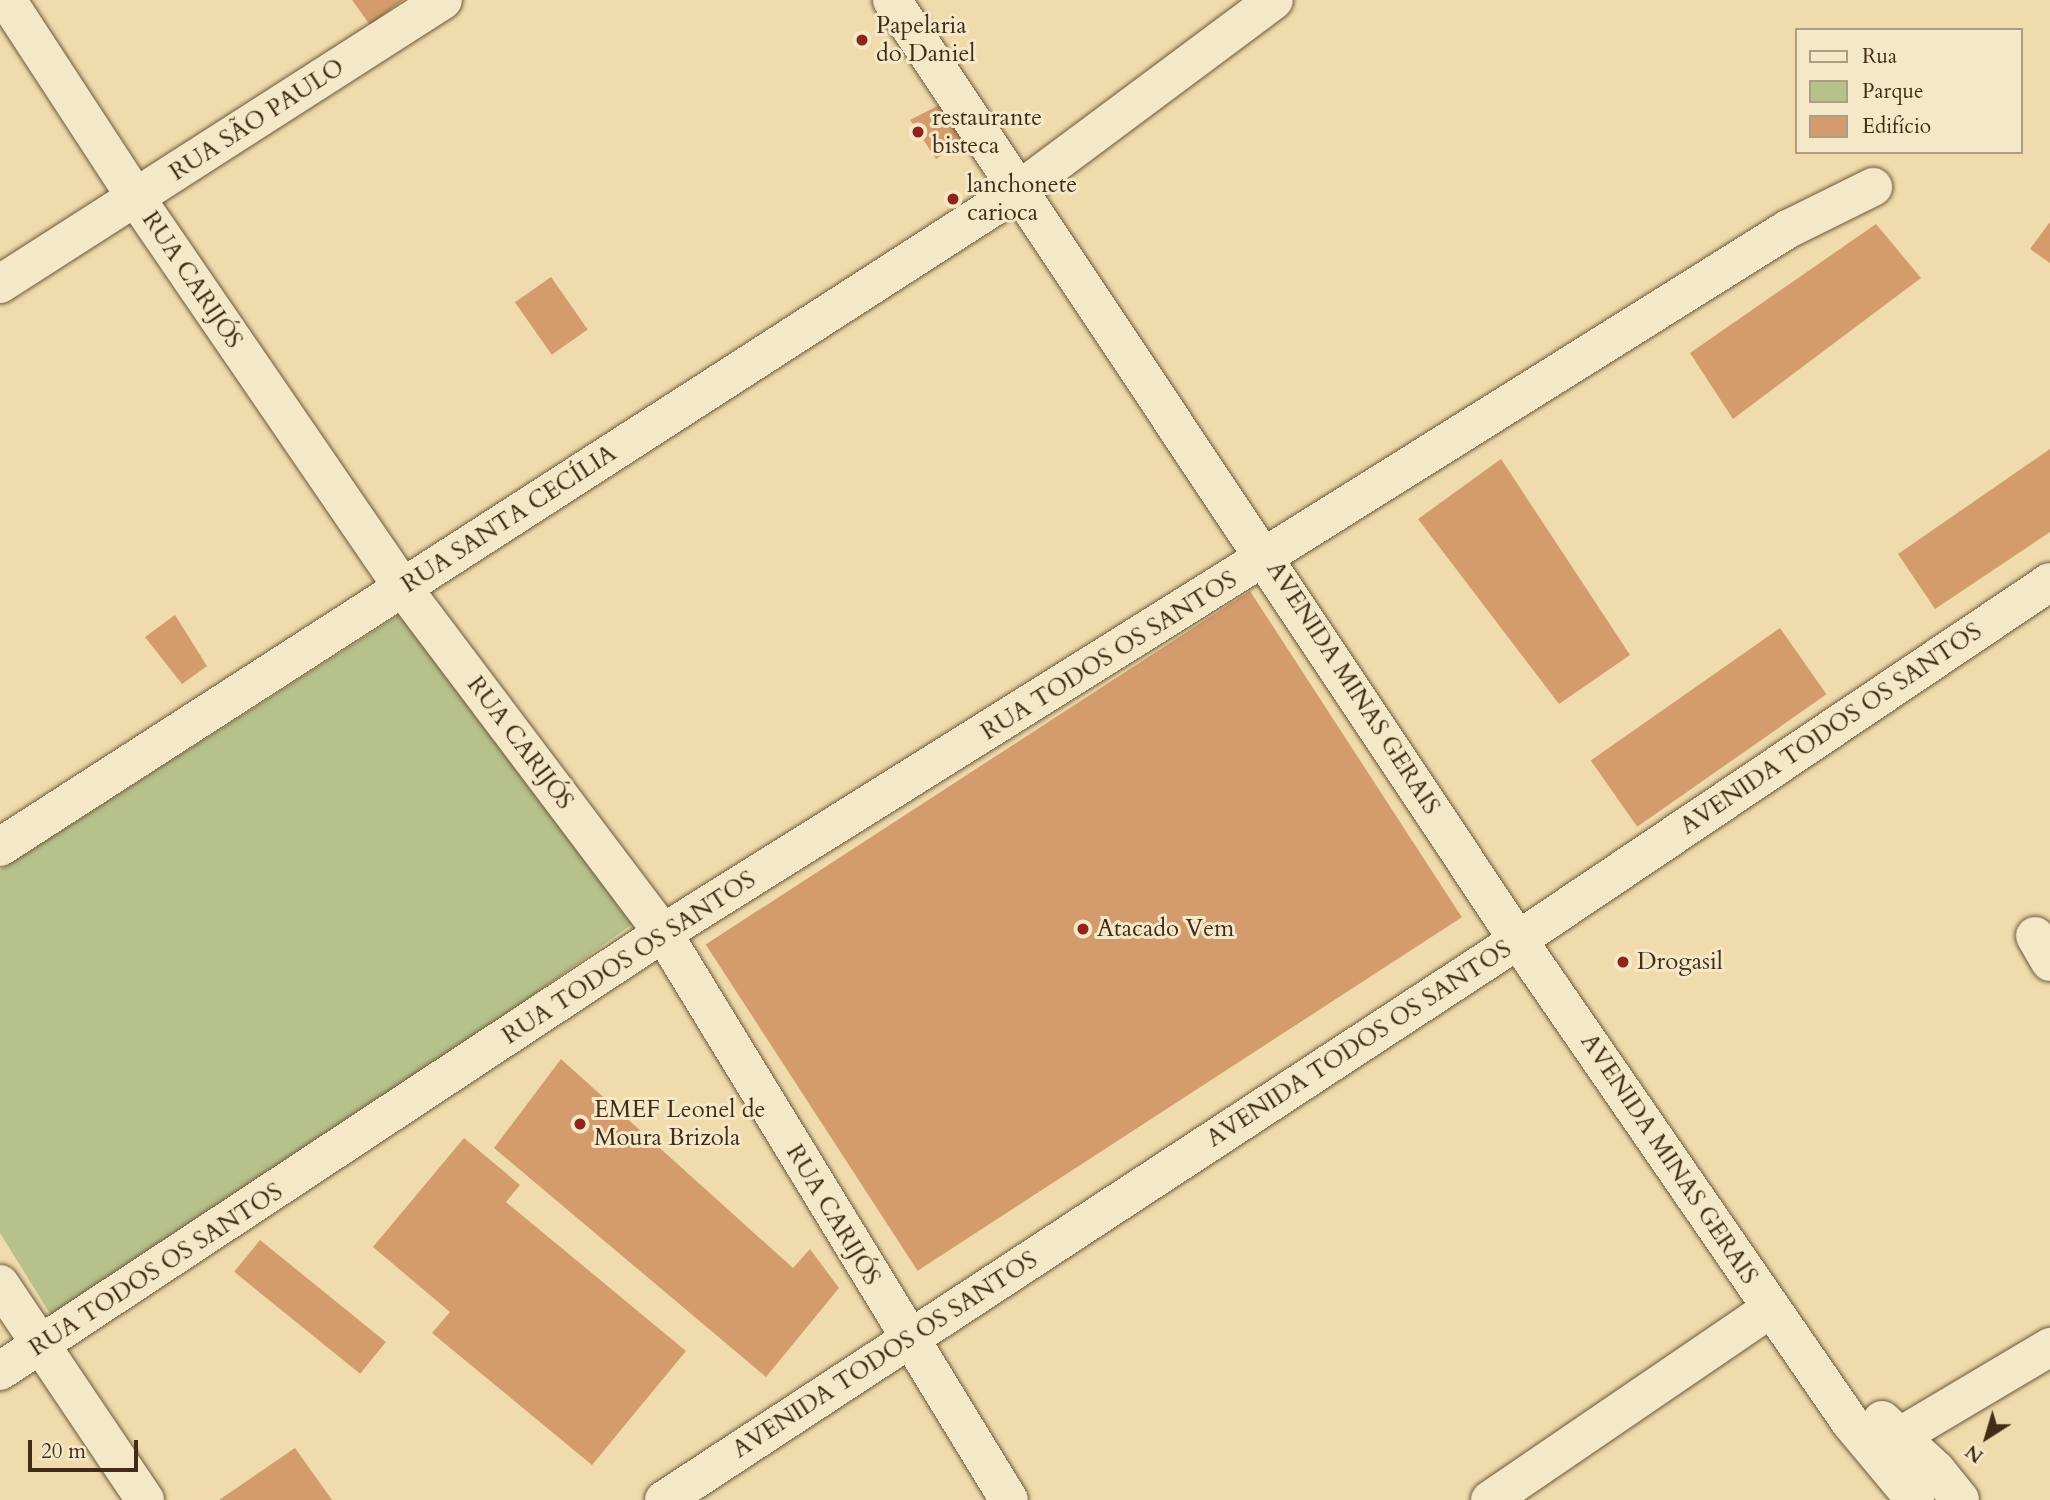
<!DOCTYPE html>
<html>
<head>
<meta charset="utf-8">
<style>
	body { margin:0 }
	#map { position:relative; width:2050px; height:1500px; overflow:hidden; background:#efdbac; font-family:Cardo,serif }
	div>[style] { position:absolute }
	.green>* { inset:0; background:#b6c18c }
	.building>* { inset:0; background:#d49c6c; transform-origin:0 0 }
	.roads { filter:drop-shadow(0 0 2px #6d583c) drop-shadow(0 0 2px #6d583c) }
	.minor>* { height:38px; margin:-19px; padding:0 19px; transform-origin:19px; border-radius:19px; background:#f5e8c9 }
	.dots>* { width:19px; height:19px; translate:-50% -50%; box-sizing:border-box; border:4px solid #f5e8c9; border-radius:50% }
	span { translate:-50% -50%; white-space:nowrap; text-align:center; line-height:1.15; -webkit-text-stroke:6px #f5e8c9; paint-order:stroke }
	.poi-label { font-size:24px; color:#422c17 }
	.left { translate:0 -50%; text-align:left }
	.street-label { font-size:24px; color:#422c17 }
	.legend { position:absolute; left:1795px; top:28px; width:228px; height:126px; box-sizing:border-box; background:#f5e8c9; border:2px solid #ad9d82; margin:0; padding:9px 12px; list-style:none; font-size:21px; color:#422c17 }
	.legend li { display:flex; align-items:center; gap:14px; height:35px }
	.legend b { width:35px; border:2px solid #ad9d82 }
	.north { position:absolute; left:1952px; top:1402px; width:70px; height:70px; -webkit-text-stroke:5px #f5e8c9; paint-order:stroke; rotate:217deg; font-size:19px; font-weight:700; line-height:28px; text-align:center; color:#422c17 }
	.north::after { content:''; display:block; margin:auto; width:24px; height:32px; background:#422c17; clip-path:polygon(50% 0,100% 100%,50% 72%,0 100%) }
	.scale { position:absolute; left:28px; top:1440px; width:110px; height:32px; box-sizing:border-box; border:4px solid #422c17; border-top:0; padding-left:9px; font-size:21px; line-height:24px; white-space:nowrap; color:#422c17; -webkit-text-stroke:5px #f5e8c9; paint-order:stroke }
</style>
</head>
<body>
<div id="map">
	<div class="green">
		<div style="clip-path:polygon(399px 615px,634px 923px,62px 1333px,0 1233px,0 870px)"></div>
	</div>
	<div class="building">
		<div style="clip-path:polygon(352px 0,403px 0,370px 25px)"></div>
		<div style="clip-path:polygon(949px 100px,974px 134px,936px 159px,910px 120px)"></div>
		<div style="clip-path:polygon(2050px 222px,2050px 263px,2030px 249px)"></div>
		<div style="clip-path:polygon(1876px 224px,1921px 278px,1733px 419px,1690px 353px)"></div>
		<div style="left:551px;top:277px;width:64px;height:44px;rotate:55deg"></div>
		<div style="clip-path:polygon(2050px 449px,2050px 532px,1935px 609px,1898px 554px)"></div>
		<div style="clip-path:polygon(1501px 459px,1630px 655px,1559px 704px,1418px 519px)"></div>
		<div style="left:1250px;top:591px;width:389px;height:649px;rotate:57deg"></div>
		<div style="clip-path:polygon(175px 615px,207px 666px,182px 684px,145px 637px)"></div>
		<div style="left:1780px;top:628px;width:81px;height:231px;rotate:55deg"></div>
		<div style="clip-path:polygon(561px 1059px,793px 1268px,810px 1249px,839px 1288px,766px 1377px,494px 1148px)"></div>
		<div style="clip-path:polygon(464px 1138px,520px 1185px,506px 1202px,686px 1351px,592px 1465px,432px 1333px,450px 1312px,373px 1247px)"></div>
		<div style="left:260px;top:1240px;width:162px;height:41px;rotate:39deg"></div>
		<div style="clip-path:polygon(295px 1448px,332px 1500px,219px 1500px)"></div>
	</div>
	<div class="roads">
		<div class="minor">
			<div style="left:7px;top:0;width:236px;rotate:56.9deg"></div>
			<div style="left:136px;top:198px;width:473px;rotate:55.6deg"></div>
			<div style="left:403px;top:588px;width:432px;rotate:53deg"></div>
			<div style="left:663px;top:933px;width:664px;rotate:58.61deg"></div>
			<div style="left:892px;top:0;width:1129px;rotate:56.34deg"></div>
			<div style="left:1518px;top:940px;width:585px;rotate:55.44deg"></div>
			<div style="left:1850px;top:1422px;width:102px;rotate:50.2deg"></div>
			<div style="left:0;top:284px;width:526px;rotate:-32.66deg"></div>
			<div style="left:0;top:847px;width:1211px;rotate:-32.8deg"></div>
			<div style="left:1018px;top:191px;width:319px;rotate:-36.7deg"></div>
			<div style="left:2035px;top:936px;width:30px;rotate:60deg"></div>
			<div style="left:0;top:1284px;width:260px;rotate:56.1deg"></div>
			<div style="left:0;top:1371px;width:795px;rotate:-33.45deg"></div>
			<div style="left:663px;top:933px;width:1327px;rotate:-32.04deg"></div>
			<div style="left:1788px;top:229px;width:95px;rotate:-26.3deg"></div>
			<div style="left:1882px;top:1420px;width:74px;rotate:42.8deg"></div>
			<div style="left:1936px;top:1470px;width:38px;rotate:51deg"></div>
			<div style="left:1875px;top:1451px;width:204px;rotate:-30.7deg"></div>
			<div style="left:664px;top:1500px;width:1021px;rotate:-33.25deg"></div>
			<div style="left:1518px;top:940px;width:641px;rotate:-33.94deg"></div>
			<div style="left:1490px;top:1500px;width:340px;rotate:-34.3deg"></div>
		</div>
	</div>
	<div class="dots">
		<div style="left:862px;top:40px;background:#8f2418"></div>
		<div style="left:918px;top:132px;background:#8f2418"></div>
		<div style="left:953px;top:199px;background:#8f2418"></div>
		<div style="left:1083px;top:929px;background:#8f2418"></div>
		<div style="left:1623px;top:962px;background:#8f2418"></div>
		<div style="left:580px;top:1124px;background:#8f2418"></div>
	</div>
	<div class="poi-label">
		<span class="left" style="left:876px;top:40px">Papelaria<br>do Daniel</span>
		<span class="left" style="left:932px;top:132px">restaurante<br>bisteca</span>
		<span class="left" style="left:967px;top:199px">lanchonete<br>carioca</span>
		<span class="left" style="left:1097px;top:929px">Atacado Vem</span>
		<span class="left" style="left:1637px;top:962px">Drogasil</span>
		<span class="left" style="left:594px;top:1124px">EMEF Leonel de<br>Moura Brizola</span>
	</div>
	<div class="street-label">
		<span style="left:257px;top:120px;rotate:-33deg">RUA SÃO PAULO</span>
		<span style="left:192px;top:280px;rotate:56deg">RUA CARIJÓS</span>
		<span style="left:509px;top:519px;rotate:-33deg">RUA SANTA CECÍLIA</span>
		<span style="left:1109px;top:656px;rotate:-32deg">RUA TODOS OS SANTOS</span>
		<span style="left:1353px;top:688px;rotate:57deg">AVENIDA MINAS GERAIS</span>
		<span style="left:1831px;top:729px;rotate:-34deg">AVENIDA TODOS OS SANTOS</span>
		<span style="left:520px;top:743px;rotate:53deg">RUA CARIJÓS</span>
		<span style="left:629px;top:958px;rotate:-33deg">RUA TODOS OS SANTOS</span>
		<span style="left:1359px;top:1044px;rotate:-33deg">AVENIDA TODOS OS SANTOS</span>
		<span style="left:1669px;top:1159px;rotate:56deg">AVENIDA MINAS GERAIS</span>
		<span style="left:833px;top:1215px;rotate:59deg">RUA CARIJÓS</span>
		<span style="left:156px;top:1270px;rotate:-33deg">RUA TODOS OS SANTOS</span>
		<span style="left:885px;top:1355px;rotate:-33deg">AVENIDA TODOS OS SANTOS</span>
	</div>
	<ul class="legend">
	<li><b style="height:9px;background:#f5e8c9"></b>Rua</li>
	<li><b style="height:19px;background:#b6c18c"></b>Parque</li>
	<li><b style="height:19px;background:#d49c6c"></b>Edifício</li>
	</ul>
	<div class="north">N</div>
	<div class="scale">20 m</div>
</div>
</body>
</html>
